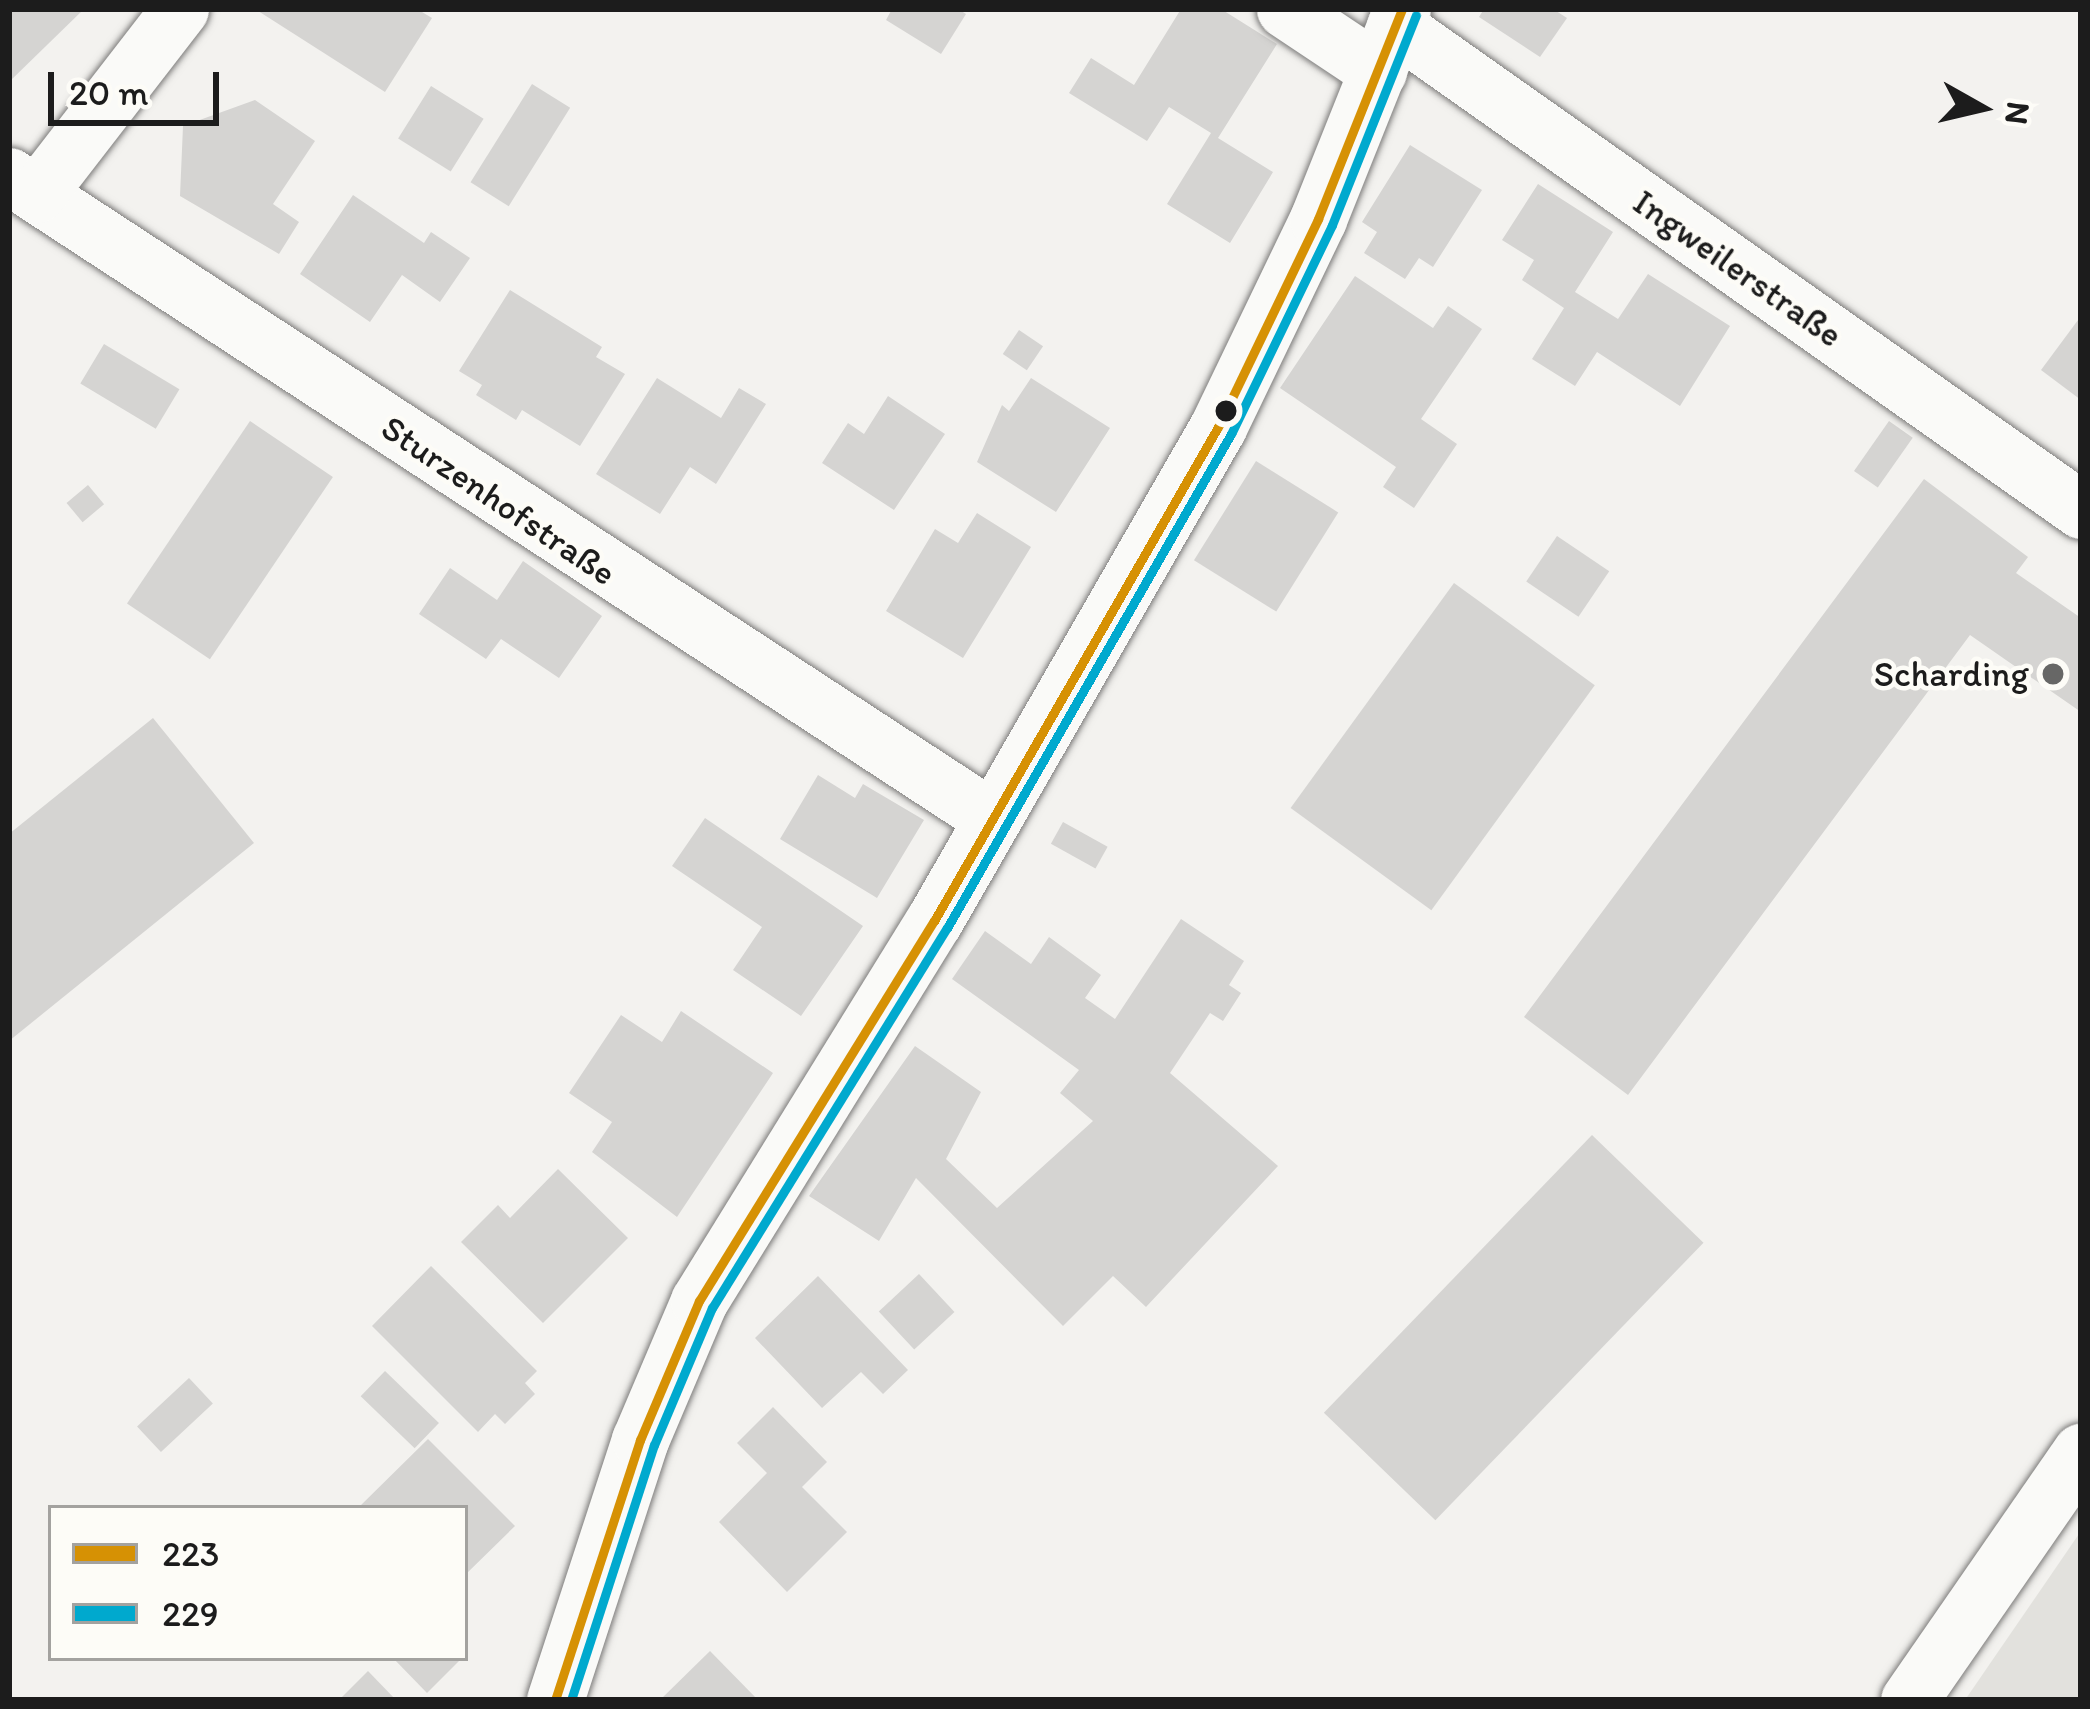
<!DOCTYPE html>
<html>
<head>
<meta charset="utf-8">
<style>
	body { margin:0 }
	#map { position:relative; width:2090px; height:1709px; overflow:hidden; background:#f3f2ef; font-family:Itim,sans-serif }
	div>[style] { position:absolute }
	.green>* { inset:0; background:#e2e1dd }
	.building>* { inset:0; background:#d5d4d2; transform-origin:0 0 }
	.roads { filter:drop-shadow(0 0 3px #7d7c7b) drop-shadow(0 0 3px #7d7c7b) }
	.minor>* { height:57px; margin:-28.5px; padding:0 28.5px; transform-origin:28.5px; border-radius:28.5px; background:#fafaf8 }
	.bus-1>* { height:9px; margin:-4.5px; padding:0 4.5px; transform-origin:4.5px; border-radius:4.5px; background:#d69104 }
	.bus-2>* { height:9px; margin:-4.5px; padding:0 4.5px; transform-origin:4.5px; border-radius:4.5px; background:#00a9ce }
	.dots>* { width:33px; height:33px; translate:-50% -50%; box-sizing:border-box; border:6px solid #fdfcf7; border-radius:50% }
	span { translate:-50% -50%; white-space:nowrap; text-align:center; line-height:1.15; -webkit-text-stroke:9px #fdfcf7; paint-order:stroke }
	.street-label { font-size:36px; color:#1c1c1c }
	.poi-label { font-size:36px; color:#1c1c1c }
	.right { translate:-100% -50%; text-align:right }
	.frame { position:absolute; inset:0; border:12px solid #1c1c1c; pointer-events:none }
	.legend { position:absolute; left:48px; top:1505px; width:420px; height:156px; box-sizing:border-box; background:#fdfcf7; border:3px solid #a3a29f; margin:0; padding:15px 21px; list-style:none; font-size:36px; color:#1c1c1c }
	.legend li { display:flex; align-items:center; gap:24px; height:60px }
	.legend b { width:60px; border:3px solid #a3a29f }
	.north { position:absolute; left:1922px; top:48px; width:120px; height:120px; -webkit-text-stroke:9px #fdfcf7; paint-order:stroke; rotate:98deg; font-size:33px; font-weight:700; line-height:48px; text-align:center; color:#1c1c1c }
	.north::after { content:''; display:block; margin:auto; width:42px; height:54px; background:#1c1c1c; clip-path:polygon(50% 0,100% 100%,50% 72%,0 100%) }
	.scale { position:absolute; left:48px; top:72px; width:171px; height:54px; box-sizing:border-box; border:6px solid #1c1c1c; border-top:0; padding-left:15px; font-size:36px; line-height:42px; white-space:nowrap; color:#1c1c1c; -webkit-text-stroke:9px #fdfcf7; paint-order:stroke }
</style>
</head>
<body>
<div id="map">
	<div class="green">
		<div style="clip-path:polygon(2081px 1531px,2081px 1700px,1965px 1700px)"></div>
	</div>
	<div class="building">
		<div style="clip-path:polygon(9px 9px,84px 9px,9px 82px)"></div>
		<div style="clip-path:polygon(255px 9px,417px 9px,432px 18px,385px 92px)"></div>
		<div style="clip-path:polygon(892px 9px,958px 9px,966px 14px,941px 54px,886px 20px)"></div>
		<div style="clip-path:polygon(1181px 9px,1221px 9px,1277px 44px,1218px 138px,1273px 172px,1230px 243px,1167px 204px,1211px 133px,1169px 107px,1147px 141px,1069px 93px,1091px 58px,1134px 85px)"></div>
		<div style="clip-path:polygon(1484px 9px,1553px 9px,1567px 18px,1540px 57px,1479px 17px)"></div>
		<div style="left:532px;top:84px;width:45px;height:116px;rotate:32deg"></div>
		<div style="left:431px;top:86px;width:62px;height:62px;rotate:32deg"></div>
		<div style="clip-path:polygon(255px 100px,315px 141px,273px 204px,299px 222px,279px 254px,180px 196px,183px 126px)"></div>
		<div style="clip-path:polygon(1410px 145px,1482px 190px,1433px 267px,1419px 258px,1405px 279px,1364px 253px,1377px 232px,1362px 222px)"></div>
		<div style="clip-path:polygon(1538px 184px,1613px 232px,1575px 292px,1618px 319px,1648px 274px,1730px 326px,1680px 406px,1597px 352px,1575px 386px,1532px 359px,1564px 308px,1522px 280px,1534px 260px,1502px 240px)"></div>
		<div style="clip-path:polygon(353px 195px,424px 243px,431px 232px,470px 258px,440px 302px,402px 275px,370px 322px,300px 274px)"></div>
		<div style="clip-path:polygon(1355px 276px,1433px 328px,1448px 306px,1482px 329px,1421px 419px,1457px 444px,1414px 508px,1383px 487px,1396px 467px,1280px 388px)"></div>
		<div style="clip-path:polygon(510px 290px,602px 347px,596px 357px,625px 374px,580px 446px,522px 410px,516px 420px,476px 395px,482px 385px,459px 371px)"></div>
		<div style="clip-path:polygon(2081px 316px,2081px 400px,2041px 370px)"></div>
		<div style="left:1019px;top:330px;width:29px;height:29px;rotate:34deg"></div>
		<div style="left:104px;top:344px;width:88px;height:46px;rotate:31deg"></div>
		<div style="clip-path:polygon(657px 378px,721px 418px,739px 388px,766px 404px,716px 484px,690px 467px,660px 514px,596px 474px)"></div>
		<div style="clip-path:polygon(1031px 378px,1110px 428px,1056px 512px,977px 462px,1002px 405px,1009px 411px)"></div>
		<div style="clip-path:polygon(888px 396px,945px 434px,894px 510px,822px 463px,848px 423px,864px 434px)"></div>
		<div style="left:250px;top:421px;width:100px;height:220px;rotate:34deg"></div>
		<div style="left:1889px;top:421px;width:29px;height:61px;rotate:35deg"></div>
		<div style="left:1256px;top:461px;width:97px;height:117px;rotate:32deg"></div>
		<div style="clip-path:polygon(1924px 479px,2028px 557px,2016px 573px,2081px 618px,2081px 712px,1970px 635px,1628px 1095px,1524px 1017px)"></div>
		<div style="left:88px;top:485px;width:25px;height:28px;rotate:50deg"></div>
		<div style="clip-path:polygon(977px 513px,1031px 547px,963px 658px,886px 611px,935px 529px,958px 543px)"></div>
		<div style="left:1557px;top:536px;width:63px;height:55px;rotate:34deg"></div>
		<div style="clip-path:polygon(523px 561px,602px 616px,559px 678px,501px 639px,486px 659px,419px 614px,450px 568px,497px 600px)"></div>
		<div style="left:1454px;top:583px;width:174px;height:278px;rotate:36deg"></div>
		<div style="clip-path:polygon(153px 718px,254px 843px,9px 1041px,9px 834px)"></div>
		<div style="clip-path:polygon(818px 775px,855px 798px,863px 784px,924px 820px,877px 898px,780px 839px)"></div>
		<div style="clip-path:polygon(705px 818px,863px 926px,801px 1016px,733px 970px,762px 927px,672px 866px)"></div>
		<div style="left:1063px;top:822px;width:51px;height:25px;rotate:29deg"></div>
		<div style="clip-path:polygon(1181px 919px,1244px 961px,1229px 985px,1241px 993px,1223px 1021px,1210px 1013px,1170px 1073px,1278px 1166px,1146px 1307px,1113px 1276px,1063px 1326px,916px 1178px,879px 1241px,809px 1196px,915px 1046px,981px 1092px,946px 1159px,997px 1208px,1093px 1121px,1060px 1093px,1079px 1070px,952px 979px,985px 931px,1031px 964px,1049px 937px,1101px 975px,1085px 998px,1115px 1019px)"></div>
		<div style="clip-path:polygon(681px 1011px,773px 1073px,677px 1217px,592px 1152px,612px 1122px,569px 1093px,621px 1015px,662px 1042px)"></div>
		<div style="left:1592px;top:1135px;width:155px;height:386px;rotate:44deg"></div>
		<div style="clip-path:polygon(558px 1169px,628px 1238px,543px 1323px,461px 1242px,498px 1205px,510px 1218px)"></div>
		<div style="clip-path:polygon(431px 1266px,537px 1371px,525px 1383px,535px 1394px,505px 1424px,495px 1414px,478px 1432px,372px 1326px)"></div>
		<div style="left:919px;top:1274px;width:52px;height:55px;rotate:47deg"></div>
		<div style="clip-path:polygon(818px 1276px,908px 1370px,883px 1394px,861px 1372px,822px 1408px,755px 1338px)"></div>
		<div style="left:385px;top:1371px;width:75px;height:35px;rotate:44deg"></div>
		<div style="left:189px;top:1378px;width:35px;height:71px;rotate:47deg"></div>
		<div style="clip-path:polygon(773px 1407px,827px 1462px,802px 1487px,847px 1532px,787px 1592px,719px 1522px,767px 1473px,737px 1443px)"></div>
		<div style="clip-path:polygon(428px 1439px,515px 1526px,465px 1575px,465px 1508px,358px 1508px)"></div>
		<div style="clip-path:polygon(710px 1651px,758px 1700px,660px 1700px)"></div>
		<div style="clip-path:polygon(393px 1658px,462px 1658px,427px 1693px)"></div>
		<div style="clip-path:polygon(368px 1671px,396px 1700px,339px 1700px)"></div>
	</div>
	<div class="roads">
		<div class="minor">
			<div style="left:1285px;top:9px;width:112px;rotate:33.7deg"></div>
			<div style="left:1395px;top:26px;width:840px;rotate:35.2deg"></div>
			<div style="left:9px;top:176px;width:1175px;rotate:33.16deg"></div>
			<div style="left:37px;top:194px;width:234px;rotate:-52.3deg"></div>
			<div style="left:555px;top:1700px;width:274px;rotate:-71.9deg"></div>
			<div style="left:640px;top:1440px;width:151px;rotate:-67deg"></div>
			<div style="left:699px;top:1301px;width:447px;rotate:-58.3deg"></div>
			<div style="left:934px;top:921px;width:570px;rotate:-60.11deg"></div>
			<div style="left:1218px;top:427px;width:231px;rotate:-64.3deg"></div>
			<div style="left:1318px;top:219px;width:226px;rotate:-68.2deg"></div>
			<div style="left:1909px;top:1700px;width:302px;rotate:-55.3deg"></div>
		</div>
	</div>
	<div class="bus-1">
		<div style="left:555px;top:1700px;width:274px;rotate:-71.9deg"></div>
		<div style="left:640px;top:1440px;width:151px;rotate:-67deg"></div>
		<div style="left:699px;top:1301px;width:447px;rotate:-58.3deg"></div>
		<div style="left:934px;top:921px;width:570px;rotate:-60.11deg"></div>
		<div style="left:1218px;top:427px;width:231px;rotate:-64.3deg"></div>
		<div style="left:1318px;top:219px;width:226px;rotate:-68.2deg"></div>
	</div>
	<div class="bus-2">
		<div style="left:571px;top:1700px;width:268px;rotate:-72deg"></div>
		<div style="left:654px;top:1445px;width:149px;rotate:-67.1deg"></div>
		<div style="left:712px;top:1308px;width:447px;rotate:-58.3deg"></div>
		<div style="left:947px;top:928px;width:570px;rotate:-60.11deg"></div>
		<div style="left:1231px;top:434px;width:232px;rotate:-64.2deg"></div>
		<div style="left:1332px;top:225px;width:226px;rotate:-68.2deg"></div>
	</div>
	<div class="dots">
		<div style="left:1226px;top:411px;background:#1c1c1c"></div>
		<div style="left:2053px;top:674px;background:#676766"></div>
	</div>
	<div class="street-label">
		<span style="left:1738px;top:268px;rotate:35deg">Ingweilerstraße</span>
		<span style="left:499px;top:500px;rotate:34deg">Sturzenhofstraße</span>
	</div>
	<div class="poi-label">
		<span class="right" style="left:2029px;top:674px">Scharding</span>
	</div>
	<div class="frame"></div>
	<ul class="legend">
	<li><b style="height:15px;background:#d69104"></b>223</li>
	<li><b style="height:15px;background:#00a9ce"></b>229</li>
	</ul>
	<div class="north">N</div>
	<div class="scale">20 m</div>
</div>
</body>
</html>
